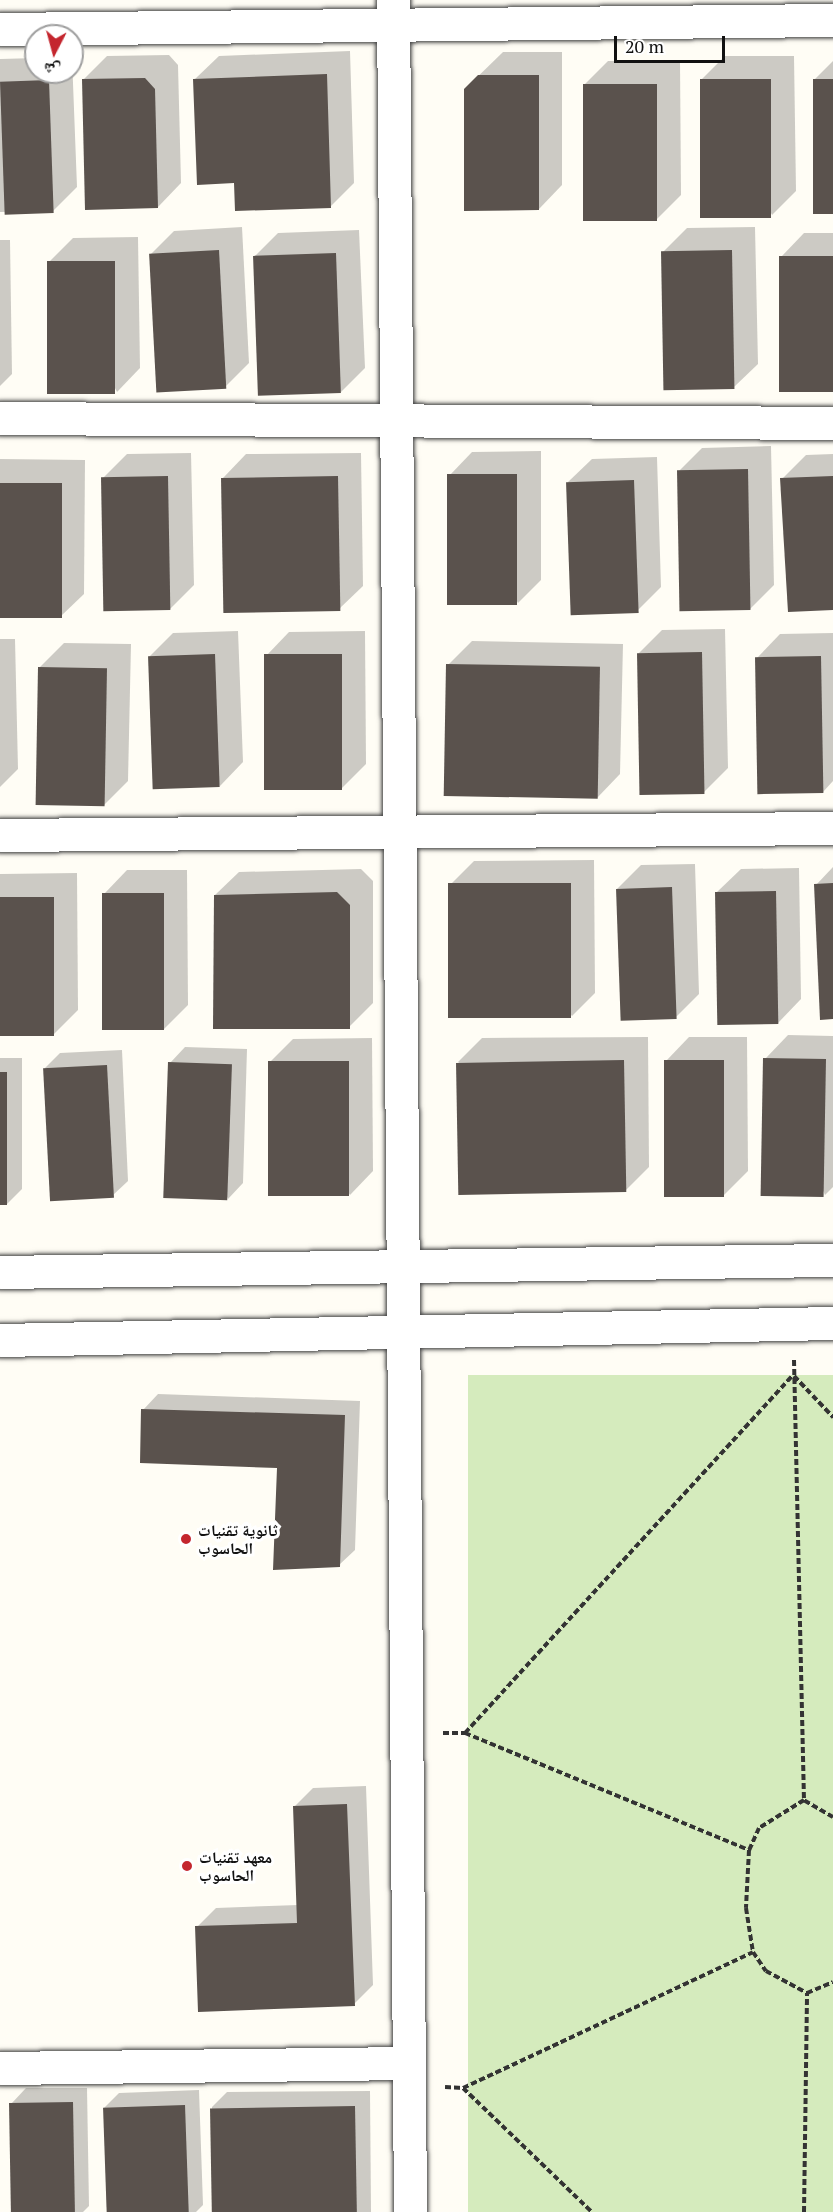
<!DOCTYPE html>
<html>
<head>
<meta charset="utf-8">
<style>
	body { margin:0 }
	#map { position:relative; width:833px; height:2212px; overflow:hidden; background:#fffdf5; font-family:"PT Serif","Noto Naskh Arabic",serif }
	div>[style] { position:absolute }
	.green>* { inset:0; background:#d5ebbd; transform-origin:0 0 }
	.shadow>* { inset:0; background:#0003 }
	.building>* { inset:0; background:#5a524d; transform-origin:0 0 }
	.path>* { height:4px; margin-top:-2px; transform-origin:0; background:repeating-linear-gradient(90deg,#333 0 6px,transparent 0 9px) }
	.roads { filter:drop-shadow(0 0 2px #444) drop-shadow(0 0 2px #444) }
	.minor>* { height:33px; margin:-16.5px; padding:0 16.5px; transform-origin:16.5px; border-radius:16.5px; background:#fff }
	.dots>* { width:16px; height:16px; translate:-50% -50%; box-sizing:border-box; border:3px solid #fff; border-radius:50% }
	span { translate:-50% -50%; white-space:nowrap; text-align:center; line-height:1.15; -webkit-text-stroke:6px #fff; paint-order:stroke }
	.poi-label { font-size:16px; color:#111; font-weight:700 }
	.left { translate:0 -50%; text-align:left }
	.north { position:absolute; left:24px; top:24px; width:60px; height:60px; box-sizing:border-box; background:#fff; border:2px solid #a0a0a0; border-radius:50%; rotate:186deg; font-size:16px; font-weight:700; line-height:24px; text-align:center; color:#111 }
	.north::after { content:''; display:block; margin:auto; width:21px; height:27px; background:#c4262e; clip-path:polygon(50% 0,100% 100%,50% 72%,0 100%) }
	.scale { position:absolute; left:614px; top:36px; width:111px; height:27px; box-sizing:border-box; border:3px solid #111; border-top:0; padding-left:8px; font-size:18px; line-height:21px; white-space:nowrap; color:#111; -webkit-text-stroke:4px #fff; paint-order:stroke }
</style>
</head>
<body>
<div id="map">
	<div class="green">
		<div style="left:833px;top:1375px;width:837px;height:365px;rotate:90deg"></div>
	</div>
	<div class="shadow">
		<div style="clip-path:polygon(350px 51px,354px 183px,331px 206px,236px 182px,195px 79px,219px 56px)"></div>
		<div style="clip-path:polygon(503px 52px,562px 52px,562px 185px,539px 209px,465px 89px)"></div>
		<div style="clip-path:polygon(169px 55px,178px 65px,181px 183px,158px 207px,83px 80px,107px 56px)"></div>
		<div style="clip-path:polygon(725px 56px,794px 56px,796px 191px,772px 215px,701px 80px)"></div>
		<div style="clip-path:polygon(72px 57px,77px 187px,53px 211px,0 212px,0 59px,36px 58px,36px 72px,72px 72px)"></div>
		<div style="clip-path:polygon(608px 61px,680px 61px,681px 195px,657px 219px,584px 85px)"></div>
		<div style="clip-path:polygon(833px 61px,833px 213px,814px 80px)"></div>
		<div style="clip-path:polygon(242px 227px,249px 363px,225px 387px,150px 255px,174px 231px)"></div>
		<div style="clip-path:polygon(755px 227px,758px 364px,734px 387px,663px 252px,687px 228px)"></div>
		<div style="clip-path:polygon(359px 230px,365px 368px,341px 392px,255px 256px,278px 233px)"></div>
		<div style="clip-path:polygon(804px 233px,833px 233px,833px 390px,781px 257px)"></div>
		<div style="clip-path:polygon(138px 237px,140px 368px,117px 392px,49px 262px,73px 238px)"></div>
		<div style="clip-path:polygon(0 240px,10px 240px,12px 374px,0 386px)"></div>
		<div style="clip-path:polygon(771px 446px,774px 585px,750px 609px,678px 472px,702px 448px)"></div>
		<div style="clip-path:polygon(541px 451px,541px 580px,518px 603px,449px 476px,472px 452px)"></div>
		<div style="clip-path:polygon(191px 453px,194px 585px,170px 609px,103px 478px,127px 454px)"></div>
		<div style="clip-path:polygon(361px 453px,363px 586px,339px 609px,223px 478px,246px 454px)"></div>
		<div style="clip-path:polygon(833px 454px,833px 609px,782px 479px,806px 455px)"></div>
		<div style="clip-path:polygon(657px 457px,661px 587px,637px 611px,568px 482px,592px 459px)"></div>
		<div style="clip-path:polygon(0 459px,85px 460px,84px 594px,60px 617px,0 617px)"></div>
		<div style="clip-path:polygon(725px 629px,728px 768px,704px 792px,638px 654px,662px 630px)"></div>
		<div style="clip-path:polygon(238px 631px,243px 762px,220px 786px,149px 657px,173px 633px)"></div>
		<div style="clip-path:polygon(365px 631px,366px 764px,342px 788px,266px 656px,289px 632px)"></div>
		<div style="clip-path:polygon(833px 633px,833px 781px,823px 792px,757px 658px,780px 634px)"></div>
		<div style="clip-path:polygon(0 639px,15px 639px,18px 769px,0 787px)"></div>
		<div style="clip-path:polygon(472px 641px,623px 644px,620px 774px,597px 798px,448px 665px)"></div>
		<div style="clip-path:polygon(64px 643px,131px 644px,128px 781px,104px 805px,40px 667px)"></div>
		<div style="clip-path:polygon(594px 860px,595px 993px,572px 1016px,450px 885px,474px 861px)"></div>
		<div style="clip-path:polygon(695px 864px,699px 994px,675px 1018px,617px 889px,641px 865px)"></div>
		<div style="clip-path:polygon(833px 867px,833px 1018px,816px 885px)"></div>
		<div style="clip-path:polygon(799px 868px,801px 999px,778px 1023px,717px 892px,741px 869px)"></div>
		<div style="clip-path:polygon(361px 869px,373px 881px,373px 1003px,349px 1027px,215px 895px,239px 872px)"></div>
		<div style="clip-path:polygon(127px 870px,187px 870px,188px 1005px,164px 1029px,104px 894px)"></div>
		<div style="clip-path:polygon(77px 873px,78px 1010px,54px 1034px,0 1034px,0 874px)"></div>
		<div style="clip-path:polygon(788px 1035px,833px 1036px,833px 1187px,825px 1195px,765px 1059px)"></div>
		<div style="clip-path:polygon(648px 1037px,649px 1167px,625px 1191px,458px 1062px,482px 1038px)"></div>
		<div style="clip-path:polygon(689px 1037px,747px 1037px,748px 1171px,724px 1195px,666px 1061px)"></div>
		<div style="clip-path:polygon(372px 1038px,373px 1171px,350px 1195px,269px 1063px,293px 1039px)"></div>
		<div style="clip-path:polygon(185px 1047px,247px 1049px,243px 1183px,228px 1199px,170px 1063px)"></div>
		<div style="clip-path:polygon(122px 1050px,128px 1181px,112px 1196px,45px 1068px,60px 1053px)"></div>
		<div style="clip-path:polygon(0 1058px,22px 1058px,22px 1189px,7px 1204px,0 1204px)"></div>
		<div style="clip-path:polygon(158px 1394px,360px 1401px,355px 1550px,339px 1565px,278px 1466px,143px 1410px)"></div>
		<div style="clip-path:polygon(366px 1786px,373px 1985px,354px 2004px,197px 1927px,216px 1908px,298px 1905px,294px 1807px,313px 1788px)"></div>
		<div style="clip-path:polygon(26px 2088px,87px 2088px,89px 2206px,83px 2212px,12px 2212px,11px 2104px)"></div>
		<div style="clip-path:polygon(199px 2090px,203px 2205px,196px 2212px,107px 2212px,104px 2108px,119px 2093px)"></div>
		<div style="clip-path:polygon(370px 2091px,371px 2212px,213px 2212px,212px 2107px,227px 2092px)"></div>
	</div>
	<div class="building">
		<div style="clip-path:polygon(327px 74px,331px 208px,235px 211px,234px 183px,197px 185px,193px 79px)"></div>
		<div style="clip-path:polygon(478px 75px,539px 75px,539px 210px,464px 211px,464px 89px)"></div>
		<div style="clip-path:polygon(145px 78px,155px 89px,158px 208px,85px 210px,82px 79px)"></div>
		<div style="left:700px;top:79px;width:71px;height:139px"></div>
		<div style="left:813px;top:79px;width:20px;height:135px"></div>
		<div style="left:49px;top:80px;width:133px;height:49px;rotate:88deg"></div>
		<div style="left:583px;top:84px;width:74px;height:137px"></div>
		<div style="left:219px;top:250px;width:139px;height:70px;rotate:87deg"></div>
		<div style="left:732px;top:250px;width:139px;height:71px;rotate:89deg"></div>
		<div style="left:336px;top:253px;width:140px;height:83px;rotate:88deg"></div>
		<div style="left:779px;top:256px;width:54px;height:136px"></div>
		<div style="left:47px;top:261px;width:68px;height:133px"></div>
		<div style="left:748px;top:469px;width:141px;height:71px;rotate:89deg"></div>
		<div style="left:517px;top:474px;width:131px;height:70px;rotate:90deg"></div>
		<div style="left:168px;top:476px;width:134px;height:67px;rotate:89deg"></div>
		<div style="left:338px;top:476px;width:135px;height:117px;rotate:89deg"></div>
		<div style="clip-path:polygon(833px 476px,833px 610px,788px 612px,780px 478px)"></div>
		<div style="left:634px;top:480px;width:133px;height:68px;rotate:88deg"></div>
		<div style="left:0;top:483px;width:62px;height:135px"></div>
		<div style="left:702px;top:652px;width:142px;height:65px;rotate:89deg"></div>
		<div style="left:215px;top:654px;width:133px;height:67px;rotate:88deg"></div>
		<div style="left:342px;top:654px;width:136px;height:78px;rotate:90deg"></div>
		<div style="left:821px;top:656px;width:137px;height:66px;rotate:89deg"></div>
		<div style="left:446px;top:664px;width:154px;height:132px;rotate:1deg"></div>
		<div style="left:38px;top:667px;width:69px;height:138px;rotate:1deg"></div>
		<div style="left:571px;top:883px;width:135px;height:123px;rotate:90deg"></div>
		<div style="clip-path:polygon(833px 883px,833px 1019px,820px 1020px,814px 884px)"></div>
		<div style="left:672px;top:887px;width:132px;height:56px;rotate:88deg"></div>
		<div style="left:776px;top:891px;width:133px;height:61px;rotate:89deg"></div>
		<div style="clip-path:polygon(337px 892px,350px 905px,350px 1029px,213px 1029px,214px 895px)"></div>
		<div style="left:164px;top:893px;width:137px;height:62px;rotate:90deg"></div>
		<div style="left:0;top:897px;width:54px;height:139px"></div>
		<div style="left:763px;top:1058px;width:63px;height:138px;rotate:1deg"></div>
		<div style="left:624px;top:1060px;width:132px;height:168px;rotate:89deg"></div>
		<div style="left:664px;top:1060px;width:60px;height:137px"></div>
		<div style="left:349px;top:1061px;width:135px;height:81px;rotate:90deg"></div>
		<div style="left:168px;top:1062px;width:64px;height:136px;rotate:2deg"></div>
		<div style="left:107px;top:1065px;width:133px;height:64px;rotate:87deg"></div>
		<div style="left:0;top:1072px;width:7px;height:133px"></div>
		<div style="clip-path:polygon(141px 1409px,345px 1415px,340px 1567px,273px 1570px,277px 1468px,140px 1463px)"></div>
		<div style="clip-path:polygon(347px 1804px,355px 2006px,198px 2012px,195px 1926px,297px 1923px,293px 1806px)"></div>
		<div style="left:73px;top:2102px;width:110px;height:64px;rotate:89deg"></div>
		<div style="left:185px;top:2105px;width:107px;height:82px;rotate:88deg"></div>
		<div style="left:355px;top:2106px;width:106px;height:145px;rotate:89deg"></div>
	</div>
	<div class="path">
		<div style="left:794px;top:1360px;width:440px;rotate:88.7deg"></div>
		<div style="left:794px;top:1376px;width:57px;rotate:46.4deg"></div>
		<div style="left:443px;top:1733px;width:22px"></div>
		<div style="left:465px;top:1733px;width:307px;rotate:22.4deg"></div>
		<div style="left:465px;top:1733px;width:486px;rotate:-47.5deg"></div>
		<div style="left:833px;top:1817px;width:34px;rotate:-150deg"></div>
		<div style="left:804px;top:1800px;width:53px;rotate:148.1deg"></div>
		<div style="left:759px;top:1828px;width:24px;rotate:114deg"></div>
		<div style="left:749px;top:1850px;width:58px;rotate:93deg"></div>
		<div style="left:746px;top:1908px;width:45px;rotate:81deg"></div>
		<div style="left:753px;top:1952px;width:23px;rotate:56deg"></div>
		<div style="left:766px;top:1971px;width:47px;rotate:28.2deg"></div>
		<div style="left:807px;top:1993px;width:28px;rotate:-23deg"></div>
		<div style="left:445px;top:2087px;width:18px;rotate:3deg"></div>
		<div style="left:463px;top:2088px;width:320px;rotate:-25.1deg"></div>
		<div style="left:463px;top:2088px;width:179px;rotate:43.9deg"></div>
		<div style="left:804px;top:2212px;width:219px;rotate:-89.2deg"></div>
	</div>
	<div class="roads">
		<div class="minor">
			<div style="left:393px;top:0;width:2212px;rotate:89.56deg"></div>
			<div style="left:0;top:29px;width:833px;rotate:-0.62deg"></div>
			<div style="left:0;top:418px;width:833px;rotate:0.34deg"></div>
			<div style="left:0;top:835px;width:833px;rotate:-0.48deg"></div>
			<div style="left:0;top:1272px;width:833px;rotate:-0.83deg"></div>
			<div style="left:0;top:1340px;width:833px;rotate:-1.17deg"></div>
			<div style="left:0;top:2068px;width:409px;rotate:-0.7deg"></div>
		</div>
	</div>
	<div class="dots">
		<div style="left:186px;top:1539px;background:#c4262e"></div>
		<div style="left:187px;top:1866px;background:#c4262e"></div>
	</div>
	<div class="poi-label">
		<span class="left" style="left:198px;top:1539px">ثانوية تقنيات<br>الحاسوب</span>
		<span class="left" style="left:199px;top:1866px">معهد تقنيات<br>الحاسوب</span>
	</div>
	<div class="north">ش</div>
	<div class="scale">20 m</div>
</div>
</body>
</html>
